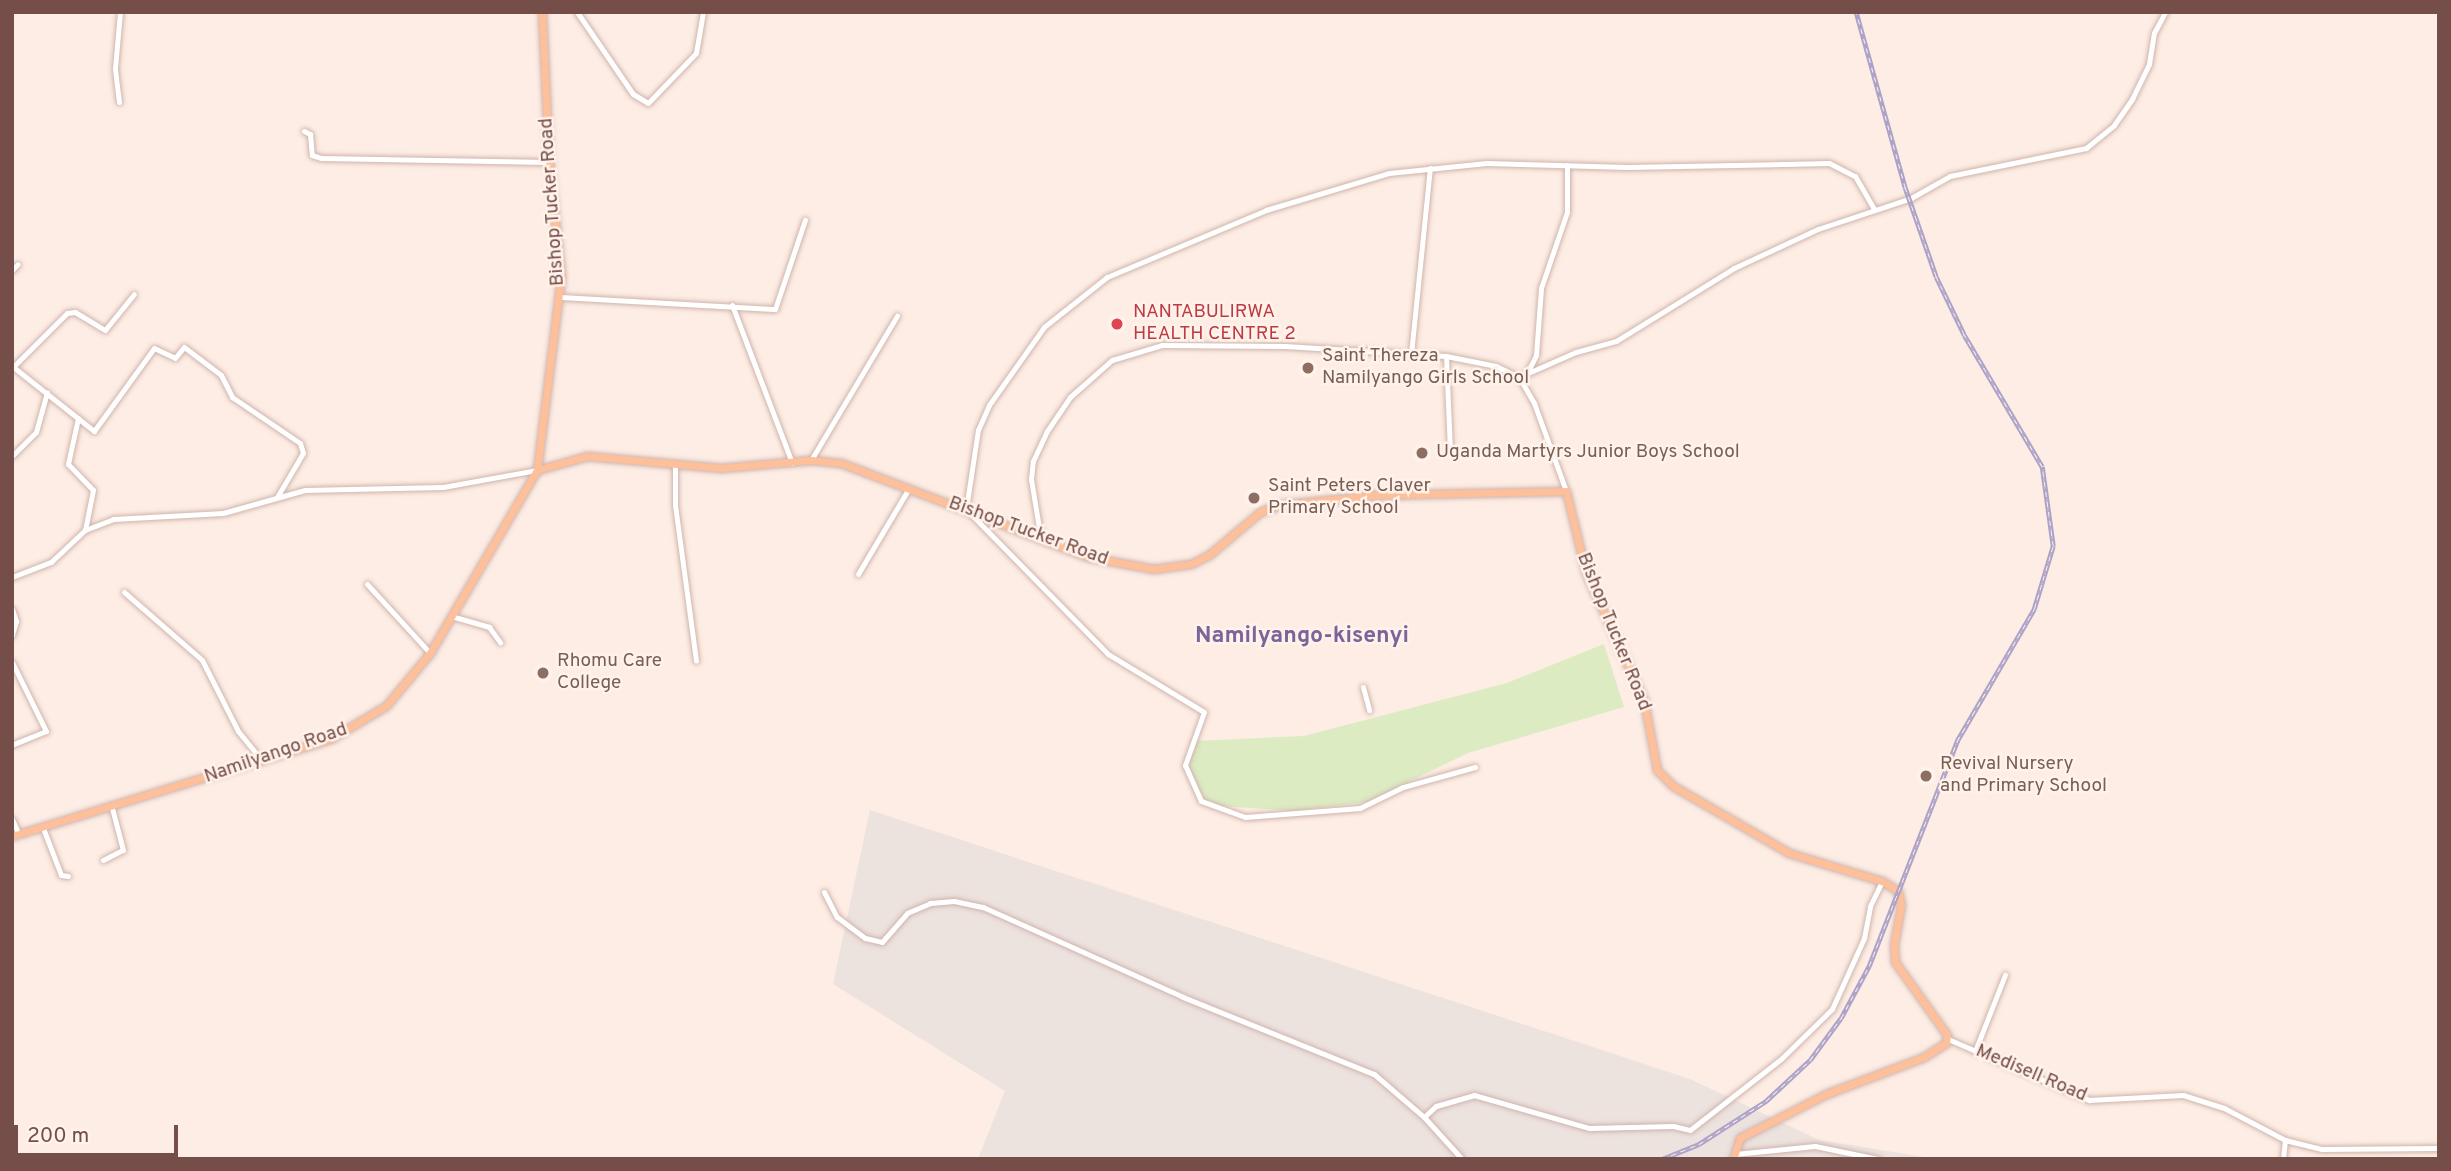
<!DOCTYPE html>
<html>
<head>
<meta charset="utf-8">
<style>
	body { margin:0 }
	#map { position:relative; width:2451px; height:1171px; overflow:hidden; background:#fdede4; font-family:Overpass,sans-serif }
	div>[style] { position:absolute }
	.industrial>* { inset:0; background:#ece2de }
	.green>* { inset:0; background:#dcebc2 }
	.roads { filter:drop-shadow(0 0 2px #d0b4ad) drop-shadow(0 0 2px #d0b4ad) }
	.minor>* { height:5px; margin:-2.5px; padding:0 2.5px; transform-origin:2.5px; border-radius:2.5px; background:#fff }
	.major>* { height:7px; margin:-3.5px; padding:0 3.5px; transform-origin:3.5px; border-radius:3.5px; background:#fdc09a }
	.rail>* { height:4.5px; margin-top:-2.25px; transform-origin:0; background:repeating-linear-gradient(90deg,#fff2ea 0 5px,#ada2c7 0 10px); box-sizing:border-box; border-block:2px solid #ada2c7 }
	.dots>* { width:19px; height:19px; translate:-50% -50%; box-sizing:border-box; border:4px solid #fff2ea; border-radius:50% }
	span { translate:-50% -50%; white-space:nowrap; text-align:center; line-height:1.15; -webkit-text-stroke:5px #fff2ea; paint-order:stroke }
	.street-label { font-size:19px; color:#764e49 }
	.health-label { font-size:19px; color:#be3a42 }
	.left { translate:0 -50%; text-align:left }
	.education-label { font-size:19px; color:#785e54 }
	.quarter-label { font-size:23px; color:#7a6499; font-weight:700 }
	.frame { position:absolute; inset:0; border:14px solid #764e49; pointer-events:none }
	.scale { position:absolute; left:14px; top:1125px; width:164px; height:32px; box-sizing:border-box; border:4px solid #764e49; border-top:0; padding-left:9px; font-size:21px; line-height:24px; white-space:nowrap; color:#764e49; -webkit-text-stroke:5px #fff2ea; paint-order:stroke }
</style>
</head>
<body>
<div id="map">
	<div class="industrial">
		<div style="clip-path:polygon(870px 810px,1690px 1079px,1819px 1140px,1937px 1159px,978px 1159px,1005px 1091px,833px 984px)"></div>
	</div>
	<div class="green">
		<div style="clip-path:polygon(1604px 644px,1624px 707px,1468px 753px,1367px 802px,1294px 811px,1208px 805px,1188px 768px,1195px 741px,1304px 736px,1507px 683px)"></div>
	</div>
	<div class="roads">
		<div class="minor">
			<div style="left:577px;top:12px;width:99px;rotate:55.7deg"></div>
			<div style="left:633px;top:94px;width:17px;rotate:31deg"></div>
			<div style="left:648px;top:103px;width:69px;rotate:-46.2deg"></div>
			<div style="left:696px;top:53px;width:42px;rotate:-80.3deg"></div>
			<div style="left:119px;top:102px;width:34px;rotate:-97deg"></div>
			<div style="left:115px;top:68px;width:56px;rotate:-84.9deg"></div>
			<div style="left:304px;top:131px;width:7px;rotate:27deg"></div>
			<div style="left:310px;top:134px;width:21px;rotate:85deg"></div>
			<div style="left:312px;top:155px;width:9px;rotate:18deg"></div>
			<div style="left:321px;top:158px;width:228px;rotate:1deg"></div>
			<div style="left:12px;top:270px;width:8px;rotate:-45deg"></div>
			<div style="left:559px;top:297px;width:216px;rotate:3.2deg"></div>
			<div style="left:775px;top:309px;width:94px;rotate:-71.4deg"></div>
			<div style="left:732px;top:305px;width:169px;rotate:69.2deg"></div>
			<div style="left:1411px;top:354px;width:187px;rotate:-84.2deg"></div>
			<div style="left:1446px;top:356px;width:94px;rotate:87.6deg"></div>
			<div style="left:12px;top:366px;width:105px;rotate:38.4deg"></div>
			<div style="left:94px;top:431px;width:102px;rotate:-54.1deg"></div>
			<div style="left:154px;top:348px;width:23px;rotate:25deg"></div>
			<div style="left:175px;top:358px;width:14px;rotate:-51deg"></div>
			<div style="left:184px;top:347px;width:46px;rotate:37.1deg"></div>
			<div style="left:221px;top:375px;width:25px;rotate:63deg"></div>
			<div style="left:232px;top:397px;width:82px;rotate:34.1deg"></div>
			<div style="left:300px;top:443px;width:10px;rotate:73deg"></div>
			<div style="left:303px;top:453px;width:51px;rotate:120.6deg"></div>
			<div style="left:13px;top:367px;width:76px;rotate:-45deg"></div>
			<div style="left:67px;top:313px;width:8px;rotate:-7deg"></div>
			<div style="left:75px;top:312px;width:35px;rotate:31deg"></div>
			<div style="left:105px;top:330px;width:46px;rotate:-51.1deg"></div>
			<div style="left:1527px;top:373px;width:20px;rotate:-63deg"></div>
			<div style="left:1536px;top:355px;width:67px;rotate:-85.7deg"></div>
			<div style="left:1541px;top:288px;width:80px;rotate:-71.1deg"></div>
			<div style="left:1567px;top:212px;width:47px;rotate:-90deg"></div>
			<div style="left:1519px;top:377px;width:62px;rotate:-23.7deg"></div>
			<div style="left:1576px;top:352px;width:41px;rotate:-15.4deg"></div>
			<div style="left:1616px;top:341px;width:139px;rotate:-31.7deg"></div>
			<div style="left:1734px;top:268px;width:93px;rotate:-24.9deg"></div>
			<div style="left:1818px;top:229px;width:98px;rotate:-18.4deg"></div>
			<div style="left:1911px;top:198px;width:45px;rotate:-29.4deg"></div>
			<div style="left:1950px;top:176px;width:139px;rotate:-11.6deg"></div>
			<div style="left:2086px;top:148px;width:36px;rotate:-39deg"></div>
			<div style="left:2114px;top:125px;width:32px;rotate:-55deg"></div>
			<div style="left:2132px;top:99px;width:39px;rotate:-64deg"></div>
			<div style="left:2149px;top:64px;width:31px;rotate:-81deg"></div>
			<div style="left:2154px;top:33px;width:24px;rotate:-62deg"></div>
			<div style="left:78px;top:418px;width:47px;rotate:102.3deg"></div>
			<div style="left:68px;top:464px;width:36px;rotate:46deg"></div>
			<div style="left:93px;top:490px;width:41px;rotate:101.3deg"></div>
			<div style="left:12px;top:456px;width:34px;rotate:-45deg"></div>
			<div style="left:36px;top:432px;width:41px;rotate:-74.6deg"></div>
			<div style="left:811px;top:460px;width:168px;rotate:-59.2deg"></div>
			<div style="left:675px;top:465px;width:40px;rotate:90deg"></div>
			<div style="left:675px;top:505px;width:157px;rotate:82.3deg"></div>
			<div style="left:1041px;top:540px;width:62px;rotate:-99.3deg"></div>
			<div style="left:1031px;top:479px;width:18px;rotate:-84deg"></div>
			<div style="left:1033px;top:461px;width:33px;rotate:-65deg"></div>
			<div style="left:1047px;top:431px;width:41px;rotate:-55.9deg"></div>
			<div style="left:1070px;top:397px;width:56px;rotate:-41.4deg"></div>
			<div style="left:1112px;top:360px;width:52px;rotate:-16.7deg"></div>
			<div style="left:1162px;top:345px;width:123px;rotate:0.5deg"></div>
			<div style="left:1285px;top:346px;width:161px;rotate:3.6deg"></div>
			<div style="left:1446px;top:356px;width:51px;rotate:11.3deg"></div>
			<div style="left:1496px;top:366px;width:25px;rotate:26deg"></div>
			<div style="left:1519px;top:377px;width:30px;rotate:60deg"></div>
			<div style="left:1534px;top:403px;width:94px;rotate:70deg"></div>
			<div style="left:858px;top:574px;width:100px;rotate:-59.3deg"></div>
			<div style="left:12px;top:577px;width:42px;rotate:-21deg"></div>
			<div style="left:51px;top:562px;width:47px;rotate:-43.3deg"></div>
			<div style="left:85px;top:530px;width:30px;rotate:-21deg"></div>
			<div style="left:113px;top:519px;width:110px;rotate:-3.1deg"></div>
			<div style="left:223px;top:513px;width:85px;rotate:-15.7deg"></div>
			<div style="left:305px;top:490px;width:138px;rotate:-1.2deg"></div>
			<div style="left:443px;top:487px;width:96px;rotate:-10.3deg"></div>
			<div style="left:367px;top:584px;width:93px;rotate:47.6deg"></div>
			<div style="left:124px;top:592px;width:103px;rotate:41.1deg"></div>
			<div style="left:202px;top:660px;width:80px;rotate:63.1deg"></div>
			<div style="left:238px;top:731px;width:38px;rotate:51deg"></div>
			<div style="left:12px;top:609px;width:13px;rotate:72deg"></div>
			<div style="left:16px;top:621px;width:15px;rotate:106deg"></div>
			<div style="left:451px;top:616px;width:40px;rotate:16deg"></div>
			<div style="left:489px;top:627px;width:19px;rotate:54deg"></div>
			<div style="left:12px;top:662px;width:77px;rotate:63.8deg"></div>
			<div style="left:46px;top:731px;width:37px;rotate:158deg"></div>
			<div style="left:1363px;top:687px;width:24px;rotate:75deg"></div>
			<div style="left:1475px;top:767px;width:75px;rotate:164.5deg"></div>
			<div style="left:1403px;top:787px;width:48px;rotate:154deg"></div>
			<div style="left:1360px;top:808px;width:115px;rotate:175.5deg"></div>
			<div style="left:1245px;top:817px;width:47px;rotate:-160deg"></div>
			<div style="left:1201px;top:801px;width:39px;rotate:-114deg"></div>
			<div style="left:1185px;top:765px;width:56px;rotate:-70.3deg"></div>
			<div style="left:1204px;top:712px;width:112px;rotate:-148.9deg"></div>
			<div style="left:1108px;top:654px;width:203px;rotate:-134.4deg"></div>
			<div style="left:966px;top:509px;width:80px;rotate:-81.4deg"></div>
			<div style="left:978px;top:430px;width:27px;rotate:-66deg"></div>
			<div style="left:989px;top:405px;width:95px;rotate:-54.8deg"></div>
			<div style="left:1044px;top:327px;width:80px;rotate:-38.4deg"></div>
			<div style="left:1107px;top:277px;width:173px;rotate:-22.8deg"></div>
			<div style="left:1266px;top:210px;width:128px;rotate:-16.7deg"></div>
			<div style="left:1389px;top:173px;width:98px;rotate:-5.9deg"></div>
			<div style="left:1486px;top:163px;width:141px;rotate:1.6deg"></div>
			<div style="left:1627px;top:167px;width:202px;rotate:-1.1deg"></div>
			<div style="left:1829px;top:163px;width:29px;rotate:27deg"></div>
			<div style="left:1855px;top:176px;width:39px;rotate:60deg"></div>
			<div style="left:12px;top:819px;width:17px;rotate:66deg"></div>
			<div style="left:43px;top:828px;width:50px;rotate:69deg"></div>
			<div style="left:61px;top:875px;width:7px;rotate:8deg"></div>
			<div style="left:103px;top:860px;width:22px;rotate:-27deg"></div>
			<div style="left:123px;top:850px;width:43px;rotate:-104.7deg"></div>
			<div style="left:824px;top:892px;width:28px;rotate:63deg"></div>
			<div style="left:837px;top:917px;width:35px;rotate:37deg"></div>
			<div style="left:865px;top:938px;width:17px;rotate:13deg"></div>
			<div style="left:882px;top:942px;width:38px;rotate:-49deg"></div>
			<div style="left:907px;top:913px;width:25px;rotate:-23deg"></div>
			<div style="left:930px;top:903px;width:24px;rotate:-5deg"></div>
			<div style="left:954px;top:901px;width:30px;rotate:12deg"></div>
			<div style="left:983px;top:907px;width:219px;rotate:24.2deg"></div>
			<div style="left:1183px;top:997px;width:206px;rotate:22deg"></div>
			<div style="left:1374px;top:1074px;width:66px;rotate:40.7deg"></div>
			<div style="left:1424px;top:1117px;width:57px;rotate:47.9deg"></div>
			<div style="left:1948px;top:1039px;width:154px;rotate:23.4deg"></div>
			<div style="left:2089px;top:1100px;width:94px;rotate:-3deg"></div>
			<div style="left:2183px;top:1095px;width:43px;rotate:17.6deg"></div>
			<div style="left:2224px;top:1108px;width:69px;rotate:27.7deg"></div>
			<div style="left:2285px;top:1140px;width:38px;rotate:14deg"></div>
			<div style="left:2322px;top:1149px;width:117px;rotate:-0.5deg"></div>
			<div style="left:1975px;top:1051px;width:82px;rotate:-68.5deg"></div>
			<div style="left:1424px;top:1117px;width:16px;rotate:-43deg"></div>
			<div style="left:1436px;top:1106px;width:40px;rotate:-16deg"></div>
			<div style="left:1474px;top:1095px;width:120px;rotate:16deg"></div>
			<div style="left:1589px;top:1128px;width:84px;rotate:-1.4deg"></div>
			<div style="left:1673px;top:1126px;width:17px;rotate:13deg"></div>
			<div style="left:1690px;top:1130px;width:115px;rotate:-38deg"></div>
			<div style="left:1781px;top:1059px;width:71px;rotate:-44.4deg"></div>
			<div style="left:1832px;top:1009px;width:78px;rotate:-65.7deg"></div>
			<div style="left:1864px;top:938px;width:33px;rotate:-79deg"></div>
			<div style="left:1870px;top:906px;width:28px;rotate:-64deg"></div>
			<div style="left:1735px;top:1154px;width:80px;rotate:-5.7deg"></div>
			<div style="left:1815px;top:1146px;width:64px;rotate:11.7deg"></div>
			<div style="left:2283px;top:1159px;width:19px;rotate:-84deg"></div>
		</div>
		<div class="major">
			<div style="left:537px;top:470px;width:52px;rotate:-15.6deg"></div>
			<div style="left:587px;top:456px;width:135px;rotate:5.1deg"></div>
			<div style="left:721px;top:468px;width:90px;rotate:-5.1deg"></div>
			<div style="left:811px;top:460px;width:30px;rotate:6deg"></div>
			<div style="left:841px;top:463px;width:265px;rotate:20.8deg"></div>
			<div style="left:1089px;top:557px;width:66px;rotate:10.5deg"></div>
			<div style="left:1154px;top:569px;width:37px;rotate:-8deg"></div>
			<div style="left:1191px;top:564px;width:20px;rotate:-27deg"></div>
			<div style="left:1209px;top:555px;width:67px;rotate:-40.1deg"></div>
			<div style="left:1260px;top:512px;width:19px;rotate:-21deg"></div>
			<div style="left:1278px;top:505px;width:100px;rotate:-5.7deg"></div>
			<div style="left:1378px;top:495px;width:188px;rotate:-1.2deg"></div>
			<div style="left:1566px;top:491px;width:84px;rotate:76.3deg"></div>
			<div style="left:1586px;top:573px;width:141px;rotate:65.6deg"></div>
			<div style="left:1644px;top:701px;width:70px;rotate:79.3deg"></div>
			<div style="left:1657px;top:770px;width:23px;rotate:45deg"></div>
			<div style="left:1673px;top:786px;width:134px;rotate:30deg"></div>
			<div style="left:1789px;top:853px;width:97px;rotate:16.8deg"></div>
			<div style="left:1882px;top:881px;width:19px;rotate:32deg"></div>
			<div style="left:1898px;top:891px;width:14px;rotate:78deg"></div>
			<div style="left:1901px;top:905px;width:40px;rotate:100deg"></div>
			<div style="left:1894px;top:944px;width:18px;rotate:87deg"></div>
			<div style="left:1895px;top:962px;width:90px;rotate:54.5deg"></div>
			<div style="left:1947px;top:1035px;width:8px;rotate:97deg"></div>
			<div style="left:1946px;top:1043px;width:26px;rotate:148deg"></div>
			<div style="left:1924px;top:1057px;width:105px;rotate:159.3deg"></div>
			<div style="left:1826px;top:1094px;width:97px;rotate:152.9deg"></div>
			<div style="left:1740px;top:1138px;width:22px;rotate:108deg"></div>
			<div style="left:537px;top:470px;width:195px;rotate:-82.9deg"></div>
			<div style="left:561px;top:276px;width:115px;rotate:-96deg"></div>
			<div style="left:549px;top:162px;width:150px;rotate:-92.7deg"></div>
			<div style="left:12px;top:836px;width:335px;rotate:-17deg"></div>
			<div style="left:332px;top:738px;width:63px;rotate:-30.7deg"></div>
			<div style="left:386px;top:706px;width:69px;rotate:-50.3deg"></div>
			<div style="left:430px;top:653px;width:212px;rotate:-59.7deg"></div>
		</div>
	</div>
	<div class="rail">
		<div style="left:1662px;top:1159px;width:40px;rotate:-22deg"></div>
		<div style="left:1699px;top:1144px;width:80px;rotate:-32.7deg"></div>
		<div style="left:1766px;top:1101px;width:60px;rotate:-43deg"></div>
		<div style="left:1810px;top:1060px;width:52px;rotate:-53.6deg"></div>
		<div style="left:1841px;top:1018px;width:59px;rotate:-61.7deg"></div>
		<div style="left:1869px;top:966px;width:242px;rotate:-68.6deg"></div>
		<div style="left:1957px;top:741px;width:153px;rotate:-59.7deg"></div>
		<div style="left:2034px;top:609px;width:66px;rotate:-73.2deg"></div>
		<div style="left:2053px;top:546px;width:80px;rotate:-97.9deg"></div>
		<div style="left:2042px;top:467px;width:153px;rotate:-120.6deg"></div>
		<div style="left:1964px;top:335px;width:64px;rotate:-115.8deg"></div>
		<div style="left:1936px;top:277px;width:94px;rotate:-109.2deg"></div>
		<div style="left:1905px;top:188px;width:183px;rotate:-105.6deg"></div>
	</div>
	<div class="dots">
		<div style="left:1117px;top:324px;background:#e0444e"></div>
		<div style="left:1308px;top:368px;background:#8d6e63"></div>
		<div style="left:1422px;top:453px;background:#8d6e63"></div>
		<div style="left:1254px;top:498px;background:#8d6e63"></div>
		<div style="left:543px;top:673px;background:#8d6e63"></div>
		<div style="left:1926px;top:776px;background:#8d6e63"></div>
	</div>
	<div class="street-label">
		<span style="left:553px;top:202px;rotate:-94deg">Bishop Tucker Road</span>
		<span style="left:1028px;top:532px;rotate:20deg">Bishop Tucker Road</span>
		<span style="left:1613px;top:632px;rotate:68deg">Bishop Tucker Road</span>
		<span style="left:276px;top:754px;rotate:-19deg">Namilyango Road</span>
		<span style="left:2031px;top:1074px;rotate:23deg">Medisell Road</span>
	</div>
	<div class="health-label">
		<span class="left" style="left:1133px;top:324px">NANTABULIRWA<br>HEALTH CENTRE 2</span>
	</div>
	<div class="education-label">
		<span class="left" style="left:1322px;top:368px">Saint Thereza<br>Namilyango Girls School</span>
		<span class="left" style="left:1436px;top:453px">Uganda Martyrs Junior Boys School</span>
		<span class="left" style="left:1268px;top:498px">Saint Peters Claver<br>Primary School</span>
		<span class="left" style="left:557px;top:673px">Rhomu Care<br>College</span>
		<span class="left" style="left:1940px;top:776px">Revival Nursery<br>and Primary School</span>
	</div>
	<div class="quarter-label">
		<span style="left:1302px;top:637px">Namilyango-kisenyi</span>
	</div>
	<div class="frame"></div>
	<div class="scale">200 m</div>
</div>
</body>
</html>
